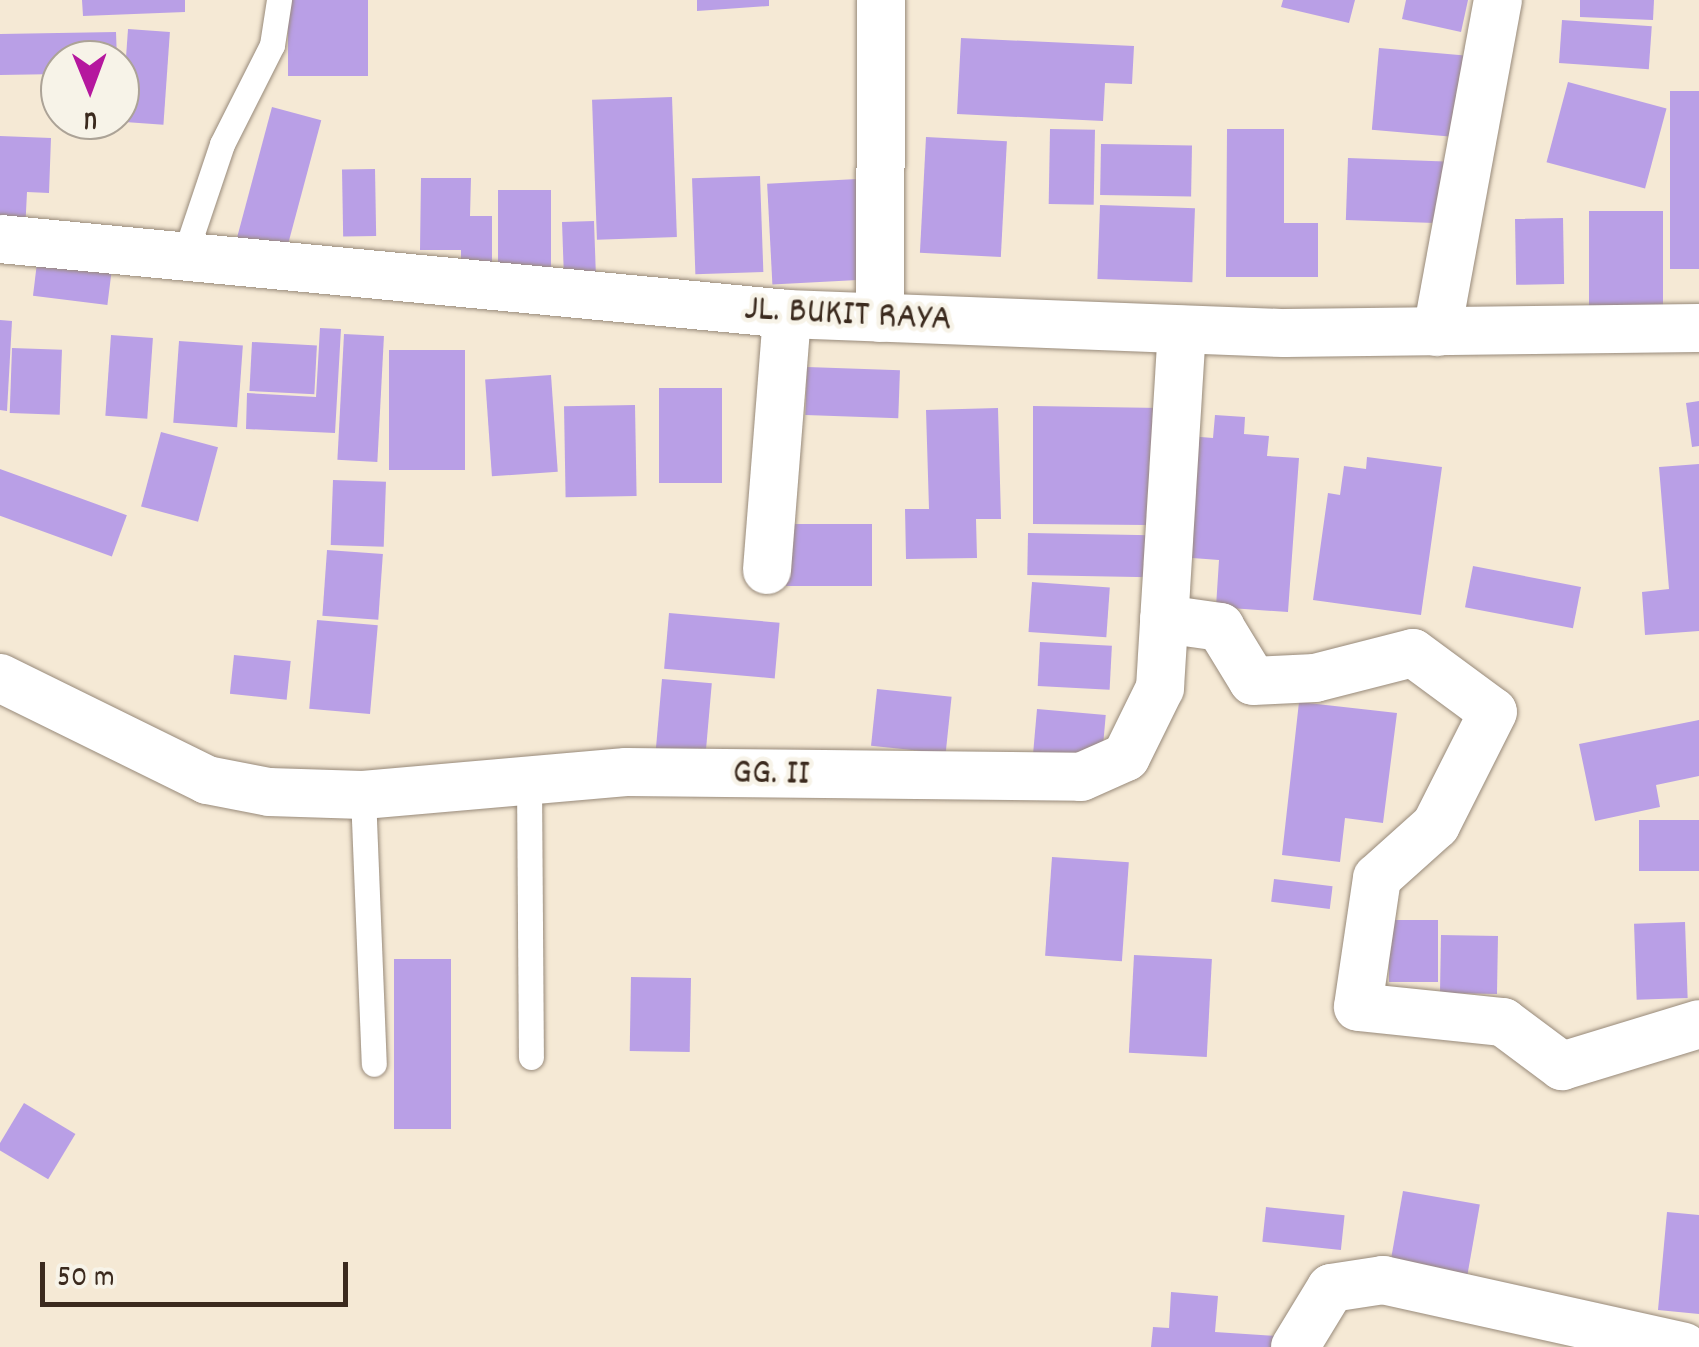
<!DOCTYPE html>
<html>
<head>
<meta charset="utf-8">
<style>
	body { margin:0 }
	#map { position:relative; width:1699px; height:1347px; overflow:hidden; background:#f5e9d5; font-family:Dekko,sans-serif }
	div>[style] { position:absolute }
	.building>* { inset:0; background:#b99fe6; transform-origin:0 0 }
	.roads { filter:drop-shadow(0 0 2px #988a7a) drop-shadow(0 0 2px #988a7a) }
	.service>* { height:25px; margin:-12.5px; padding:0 12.5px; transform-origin:12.5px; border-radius:12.5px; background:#fff }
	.minor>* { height:48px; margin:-24px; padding:0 24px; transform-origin:24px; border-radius:24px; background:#fff }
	span { translate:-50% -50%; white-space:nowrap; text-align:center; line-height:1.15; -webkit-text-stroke:9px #f7f3e8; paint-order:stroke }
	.street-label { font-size:38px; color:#3b2a1e }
	.north { position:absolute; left:40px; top:40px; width:100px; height:100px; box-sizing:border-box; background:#f7f3e8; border:2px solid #aca397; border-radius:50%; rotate:179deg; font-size:28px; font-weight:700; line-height:40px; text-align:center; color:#3b2a1e }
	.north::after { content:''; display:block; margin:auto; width:35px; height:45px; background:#b5179e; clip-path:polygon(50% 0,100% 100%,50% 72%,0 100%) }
	.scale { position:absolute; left:40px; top:1262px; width:308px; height:45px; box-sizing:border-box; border:5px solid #3b2a1e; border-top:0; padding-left:12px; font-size:30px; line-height:35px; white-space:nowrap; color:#3b2a1e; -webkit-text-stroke:8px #f7f3e8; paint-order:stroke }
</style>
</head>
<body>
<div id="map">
	<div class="building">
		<div style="clip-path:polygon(82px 0,185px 0,185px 12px,83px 16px)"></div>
		<div style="left:288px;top:0;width:80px;height:76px"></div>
		<div style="clip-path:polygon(697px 0,769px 0,769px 6px,697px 11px)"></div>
		<div style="clip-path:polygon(1283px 0,1355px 0,1349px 23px,1281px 7px)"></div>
		<div style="clip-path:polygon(1406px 0,1468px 0,1461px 32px,1402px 19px)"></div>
		<div style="clip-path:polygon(1580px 0,1654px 0,1653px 20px,1580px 17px)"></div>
		<div style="left:1562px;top:20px;width:90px;height:43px;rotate:4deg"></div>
		<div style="left:128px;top:29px;width:42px;height:93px;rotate:4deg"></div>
		<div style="clip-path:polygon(116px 32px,117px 60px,60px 60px,60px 74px,0 75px,0 34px)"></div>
		<div style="clip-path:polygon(961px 38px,1134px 46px,1132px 84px,1105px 83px,1103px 121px,957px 114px)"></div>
		<div style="left:1379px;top:48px;width:89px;height:82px;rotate:5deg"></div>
		<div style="left:1568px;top:82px;width:102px;height:83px;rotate:15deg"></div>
		<div style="left:1699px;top:91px;width:178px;height:29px;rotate:90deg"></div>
		<div style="left:672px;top:97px;width:140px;height:80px;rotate:88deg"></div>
		<div style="left:272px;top:107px;width:51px;height:143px;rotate:15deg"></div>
		<div style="left:1050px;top:129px;width:45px;height:75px;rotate:1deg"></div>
		<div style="clip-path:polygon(1227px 129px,1284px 129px,1284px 223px,1318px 223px,1318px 277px,1226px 277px)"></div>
		<div style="clip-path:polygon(0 136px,51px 138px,49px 193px,27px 192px,25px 232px,0 231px)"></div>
		<div style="left:926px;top:137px;width:81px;height:116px;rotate:3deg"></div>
		<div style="left:1101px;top:144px;width:91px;height:51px;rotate:1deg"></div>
		<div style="left:1348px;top:158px;width:104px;height:62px;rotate:2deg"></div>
		<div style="left:375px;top:169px;width:67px;height:33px;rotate:89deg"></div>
		<div style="left:760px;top:176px;width:96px;height:68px;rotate:88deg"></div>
		<div style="clip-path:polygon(421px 178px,471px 178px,470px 216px,492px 216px,492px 279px,461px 278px,461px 250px,420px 250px)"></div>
		<div style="left:857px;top:179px;width:101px;height:90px;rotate:87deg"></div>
		<div style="left:498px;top:190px;width:53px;height:85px"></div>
		<div style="left:1100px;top:205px;width:95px;height:74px;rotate:2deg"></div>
		<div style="left:1589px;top:211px;width:74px;height:107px"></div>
		<div style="left:1563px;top:218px;width:66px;height:48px;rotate:89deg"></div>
		<div style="left:594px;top:221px;width:68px;height:32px;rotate:88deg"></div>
		<div style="left:37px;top:263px;width:75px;height:33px;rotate:7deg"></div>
		<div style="clip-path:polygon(0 320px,12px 321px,7px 411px,0 410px)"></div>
		<div style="clip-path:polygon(320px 328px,341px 329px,335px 433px,246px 429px,247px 393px,316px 397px)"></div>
		<div style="left:344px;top:334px;width:40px;height:126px;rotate:3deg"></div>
		<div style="left:111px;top:335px;width:42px;height:81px;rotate:4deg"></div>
		<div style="left:179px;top:341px;width:64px;height:82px;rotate:4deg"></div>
		<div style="left:252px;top:342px;width:65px;height:49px;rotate:3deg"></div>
		<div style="left:12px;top:348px;width:50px;height:65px;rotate:2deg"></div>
		<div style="left:389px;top:350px;width:76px;height:120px"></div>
		<div style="left:807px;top:367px;width:93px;height:48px;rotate:2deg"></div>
		<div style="left:551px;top:375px;width:97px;height:66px;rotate:86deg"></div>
		<div style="left:659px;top:388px;width:63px;height:95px"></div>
		<div style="clip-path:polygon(1699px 401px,1699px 446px,1692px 447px,1686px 403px)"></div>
		<div style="left:635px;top:405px;width:91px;height:71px;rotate:89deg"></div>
		<div style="clip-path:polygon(1033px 406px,1161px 408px,1160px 488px,1148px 488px,1147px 525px,1033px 524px)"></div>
		<div style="clip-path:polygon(998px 408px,1001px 519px,976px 519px,977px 558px,906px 559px,905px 509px,929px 509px,926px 410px)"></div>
		<div style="clip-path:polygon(1215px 415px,1245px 417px,1244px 434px,1269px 436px,1267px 456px,1299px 458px,1288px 612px,1216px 607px,1219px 560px,1179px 557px,1188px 436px,1213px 438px)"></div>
		<div style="left:161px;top:432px;width:59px;height:77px;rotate:15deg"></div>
		<div style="clip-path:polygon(1367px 457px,1442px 467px,1421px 615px,1313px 600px,1328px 493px,1340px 495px,1344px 466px,1366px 469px)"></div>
		<div style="clip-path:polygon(1699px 464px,1699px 631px,1645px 635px,1642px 592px,1669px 589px,1659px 467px)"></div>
		<div style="left:0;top:469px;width:135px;height:44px;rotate:20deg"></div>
		<div style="left:333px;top:480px;width:53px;height:65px;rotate:2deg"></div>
		<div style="left:872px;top:524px;width:62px;height:86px;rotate:90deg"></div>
		<div style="left:1028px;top:533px;width:123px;height:42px;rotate:1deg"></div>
		<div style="left:327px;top:550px;width:56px;height:66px;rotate:4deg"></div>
		<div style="left:1473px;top:566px;width:110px;height:42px;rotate:11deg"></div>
		<div style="left:1032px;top:582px;width:78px;height:50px;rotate:4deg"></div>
		<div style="left:669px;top:613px;width:111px;height:56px;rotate:5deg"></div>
		<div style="left:317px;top:620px;width:61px;height:89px;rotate:5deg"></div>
		<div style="left:1040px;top:642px;width:72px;height:44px;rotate:3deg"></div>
		<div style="left:234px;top:655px;width:57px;height:39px;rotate:6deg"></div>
		<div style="left:662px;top:679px;width:50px;height:72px;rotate:5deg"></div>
		<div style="left:877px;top:689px;width:75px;height:57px;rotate:6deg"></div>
		<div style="clip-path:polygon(1299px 702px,1397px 713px,1383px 823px,1345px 818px,1340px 862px,1282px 855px)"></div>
		<div style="left:1037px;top:709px;width:69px;height:47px;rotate:5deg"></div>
		<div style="clip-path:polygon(1699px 720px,1699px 776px,1656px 785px,1660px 807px,1595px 821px,1579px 744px)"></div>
		<div style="left:1699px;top:820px;width:51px;height:60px;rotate:90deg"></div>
		<div style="left:1052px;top:857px;width:77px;height:99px;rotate:4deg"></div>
		<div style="left:1274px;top:879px;width:59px;height:23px;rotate:7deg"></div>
		<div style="left:1389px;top:920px;width:49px;height:62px"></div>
		<div style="left:1685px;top:922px;width:76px;height:51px;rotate:88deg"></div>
		<div style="left:1441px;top:935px;width:57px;height:58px;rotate:1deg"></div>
		<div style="left:1134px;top:955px;width:78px;height:98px;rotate:3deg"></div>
		<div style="left:394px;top:959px;width:57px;height:170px"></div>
		<div style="left:631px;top:977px;width:60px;height:74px;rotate:1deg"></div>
		<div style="left:24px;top:1103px;width:60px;height:53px;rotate:31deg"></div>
		<div style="left:1403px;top:1191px;width:78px;height:73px;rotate:10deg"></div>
		<div style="left:1266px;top:1207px;width:79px;height:35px;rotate:6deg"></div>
		<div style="clip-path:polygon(1667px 1212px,1699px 1215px,1699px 1314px,1658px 1310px)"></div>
		<div style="clip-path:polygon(1171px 1292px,1218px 1296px,1215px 1332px,1276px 1336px,1275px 1347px,1151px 1347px,1153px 1327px,1169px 1328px)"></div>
	</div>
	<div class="roads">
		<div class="service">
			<div style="left:184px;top:257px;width:119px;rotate:-71.4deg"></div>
			<div style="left:222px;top:144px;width:111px;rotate:-63.2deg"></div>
			<div style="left:272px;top:45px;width:46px;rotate:-81.2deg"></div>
			<div style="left:529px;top:781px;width:276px;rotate:89.6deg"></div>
			<div style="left:363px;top:795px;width:269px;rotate:87.7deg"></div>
		</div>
		<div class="minor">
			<div style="left:0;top:239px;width:791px;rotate:5.44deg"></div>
			<div style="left:787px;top:314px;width:498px;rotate:2.2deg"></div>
			<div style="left:1285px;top:333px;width:414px;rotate:-0.7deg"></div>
			<div style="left:880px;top:318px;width:318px;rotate:-89.8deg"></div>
			<div style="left:1437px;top:332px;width:338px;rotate:-79.6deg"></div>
			<div style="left:767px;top:570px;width:257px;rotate:-85.5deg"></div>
			<div style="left:1164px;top:619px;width:57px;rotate:8.1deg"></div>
			<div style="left:1220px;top:627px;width:63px;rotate:58.6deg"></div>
			<div style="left:1253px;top:681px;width:62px;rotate:-2.8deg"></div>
			<div style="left:1315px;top:678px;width:101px;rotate:-14.3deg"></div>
			<div style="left:1413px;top:653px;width:99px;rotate:36.4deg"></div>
			<div style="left:1493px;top:712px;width:127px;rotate:116.8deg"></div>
			<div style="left:1436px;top:825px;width:79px;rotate:138.1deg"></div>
			<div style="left:1377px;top:878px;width:130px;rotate:98.4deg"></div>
			<div style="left:1358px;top:1007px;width:146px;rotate:5.9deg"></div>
			<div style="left:1503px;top:1022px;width:74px;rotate:36.7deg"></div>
			<div style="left:1562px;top:1066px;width:143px;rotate:-17deg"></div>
			<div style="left:0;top:678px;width:231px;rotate:26.2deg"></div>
			<div style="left:207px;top:780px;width:63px;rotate:11deg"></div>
			<div style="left:269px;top:792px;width:94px;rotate:1.8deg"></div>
			<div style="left:363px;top:795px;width:264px;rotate:-5deg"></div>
			<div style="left:626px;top:772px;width:455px;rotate:0.6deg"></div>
			<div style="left:1081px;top:777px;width:49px;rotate:-24deg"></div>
			<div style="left:1126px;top:757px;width:77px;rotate:-63.8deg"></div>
			<div style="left:1160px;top:688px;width:359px;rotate:-86.5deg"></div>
			<div style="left:1295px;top:1347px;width:69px;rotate:-58.6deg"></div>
			<div style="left:1331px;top:1288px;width:53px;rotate:-8.7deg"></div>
			<div style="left:1383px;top:1280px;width:308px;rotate:12.5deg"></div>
		</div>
	</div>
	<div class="street-label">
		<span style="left:848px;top:316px;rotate:3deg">JL. BUKIT RAYA</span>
		<span style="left:771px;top:775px;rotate:1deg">GG. II</span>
	</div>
	<div class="north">U</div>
	<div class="scale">50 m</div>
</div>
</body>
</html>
